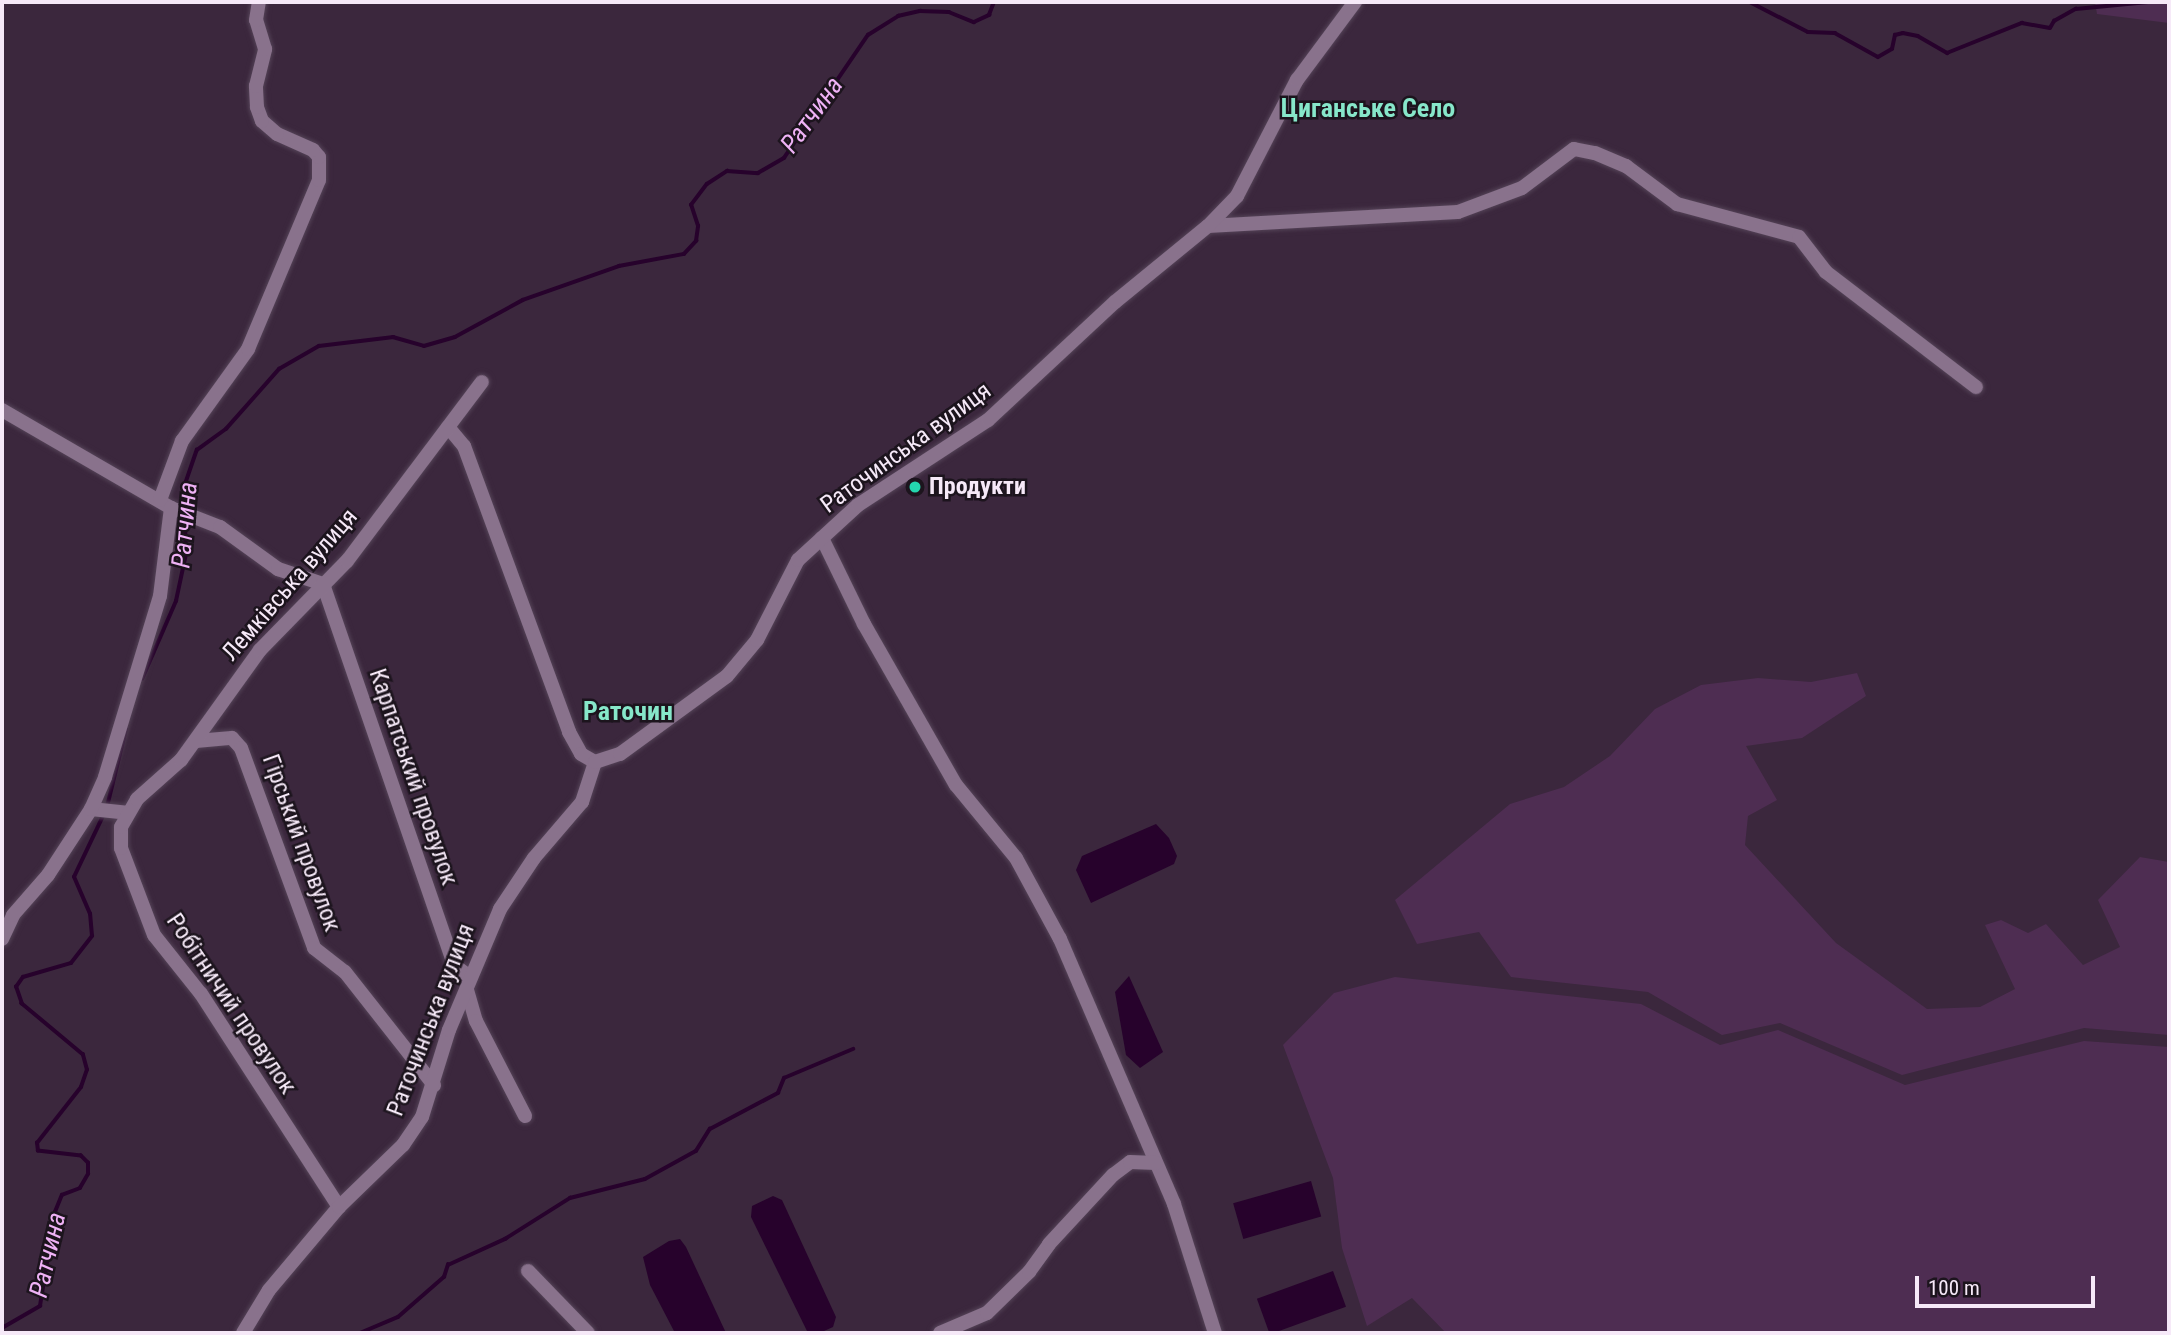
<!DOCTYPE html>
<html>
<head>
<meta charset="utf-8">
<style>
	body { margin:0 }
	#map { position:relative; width:2171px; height:1335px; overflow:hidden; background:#3b273d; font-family:"Roboto Condensed",sans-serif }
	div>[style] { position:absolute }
	.green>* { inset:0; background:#4e2d52 }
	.water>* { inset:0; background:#27022c; transform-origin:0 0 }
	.stream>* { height:3.5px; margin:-1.75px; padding:0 1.75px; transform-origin:1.75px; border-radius:1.75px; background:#27022c }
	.roads { filter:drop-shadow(0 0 2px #544357) drop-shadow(0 0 2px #544357) }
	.minor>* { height:14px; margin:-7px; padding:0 7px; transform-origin:7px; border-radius:7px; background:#89728c }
	.dots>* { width:19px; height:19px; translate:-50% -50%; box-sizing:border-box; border:4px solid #1c141d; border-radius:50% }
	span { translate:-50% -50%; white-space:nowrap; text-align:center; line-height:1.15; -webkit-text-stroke:5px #1c141d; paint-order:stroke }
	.street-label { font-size:24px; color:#f6e9f8 }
	.poi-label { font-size:24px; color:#f6e9f8; font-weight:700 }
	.left { translate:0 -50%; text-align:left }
	.neighbourhood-label { font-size:26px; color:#87e7ca; font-weight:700 }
	.water-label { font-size:26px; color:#efb2f6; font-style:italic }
	.frame { position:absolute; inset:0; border:4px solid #f6e9f8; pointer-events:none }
	.scale { position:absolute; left:1915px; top:1276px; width:180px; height:32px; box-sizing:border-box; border:4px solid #f6e9f8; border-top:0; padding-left:9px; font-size:21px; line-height:24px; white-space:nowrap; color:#f6e9f8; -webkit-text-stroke:5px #1c141d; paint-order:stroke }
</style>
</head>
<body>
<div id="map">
	<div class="green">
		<div style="clip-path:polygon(2095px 2px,2169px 2px,2169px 23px,2097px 14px)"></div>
		<div style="clip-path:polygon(1857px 673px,1866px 696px,1802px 738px,1746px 746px,1777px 800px,1748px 816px,1745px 845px,1836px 943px,1927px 1009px,1980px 1007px,2015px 989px,1985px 925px,2001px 920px,2028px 933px,2046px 924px,2083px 965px,2120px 947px,2098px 900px,2140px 857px,2169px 862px,2169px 1035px,2084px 1028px,1902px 1075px,1780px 1023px,1722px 1035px,1648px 992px,1511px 977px,1479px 932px,1417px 944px,1395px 900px,1510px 804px,1564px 787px,1610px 756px,1655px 709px,1701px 685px,1758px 678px,1811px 682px)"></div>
		<div style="clip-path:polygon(1395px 977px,1641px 1004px,1720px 1045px,1778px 1030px,1905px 1085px,2084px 1041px,2169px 1047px,2169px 1333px,1446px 1333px,1412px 1298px,1367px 1326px,1342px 1248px,1333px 1178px,1283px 1045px,1334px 993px)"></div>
	</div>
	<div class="water">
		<div style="clip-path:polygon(1156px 824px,1169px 838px,1177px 856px,1174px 864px,1091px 903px,1076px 870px,1082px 856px)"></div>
		<div style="clip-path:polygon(1129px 976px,1163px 1052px,1140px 1068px,1126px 1055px,1115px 992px)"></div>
		<div style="left:1311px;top:1181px;width:37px;height:81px;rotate:74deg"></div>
		<div style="clip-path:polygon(773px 1196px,782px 1200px,836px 1317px,833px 1327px,824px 1331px,807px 1331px,751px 1217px,752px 1206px)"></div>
		<div style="clip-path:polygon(680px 1239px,686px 1247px,726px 1333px,675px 1333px,650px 1285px,643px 1257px,669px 1241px)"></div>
		<div style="left:1333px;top:1271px;width:38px;height:81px;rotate:70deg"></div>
	</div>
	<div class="stream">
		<div style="left:1750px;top:2px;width:65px;rotate:27.3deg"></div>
		<div style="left:1808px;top:32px;width:27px;rotate:2deg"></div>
		<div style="left:1835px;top:33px;width:49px;rotate:29.2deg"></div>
		<div style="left:1878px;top:57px;width:16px;rotate:-30deg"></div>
		<div style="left:1892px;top:49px;width:14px;rotate:-78deg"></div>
		<div style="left:1895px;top:35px;width:8px;rotate:-14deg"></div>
		<div style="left:1903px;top:33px;width:15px;rotate:11deg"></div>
		<div style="left:1918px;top:36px;width:34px;rotate:30deg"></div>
		<div style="left:1947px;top:53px;width:81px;rotate:-21.8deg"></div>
		<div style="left:2022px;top:23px;width:28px;rotate:10deg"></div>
		<div style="left:2050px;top:28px;width:8px;rotate:-60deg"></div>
		<div style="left:2054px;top:21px;width:25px;rotate:-29deg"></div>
		<div style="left:2076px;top:9px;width:72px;rotate:-5.6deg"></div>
		<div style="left:185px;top:508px;width:21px;rotate:-93deg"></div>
		<div style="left:184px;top:487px;width:39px;rotate:-71deg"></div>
		<div style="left:197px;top:450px;width:36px;rotate:-36deg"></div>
		<div style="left:226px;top:429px;width:80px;rotate:-48.5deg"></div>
		<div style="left:279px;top:369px;width:46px;rotate:-29.9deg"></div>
		<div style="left:319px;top:346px;width:75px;rotate:-6.9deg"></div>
		<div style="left:393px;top:337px;width:32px;rotate:16deg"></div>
		<div style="left:424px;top:346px;width:32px;rotate:-16deg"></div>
		<div style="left:455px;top:337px;width:77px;rotate:-28.6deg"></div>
		<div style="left:523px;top:300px;width:102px;rotate:-19.5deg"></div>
		<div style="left:619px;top:266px;width:66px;rotate:-10.5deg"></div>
		<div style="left:684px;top:254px;width:18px;rotate:-47deg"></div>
		<div style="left:696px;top:241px;width:15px;rotate:-82deg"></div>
		<div style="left:698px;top:226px;width:22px;rotate:-108deg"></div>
		<div style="left:691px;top:205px;width:26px;rotate:-53deg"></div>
		<div style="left:707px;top:184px;width:24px;rotate:-33deg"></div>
		<div style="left:727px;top:171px;width:31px;rotate:4deg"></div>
		<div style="left:758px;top:173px;width:30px;rotate:-30deg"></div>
		<div style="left:784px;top:158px;width:149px;rotate:-55.7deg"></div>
		<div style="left:868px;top:35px;width:36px;rotate:-32deg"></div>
		<div style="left:898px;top:16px;width:23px;rotate:-13deg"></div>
		<div style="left:920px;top:11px;width:29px;rotate:2deg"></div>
		<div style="left:949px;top:12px;width:27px;rotate:22deg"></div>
		<div style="left:974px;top:22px;width:17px;rotate:-25deg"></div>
		<div style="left:989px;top:15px;width:14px;rotate:-69deg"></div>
		<div style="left:142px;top:679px;width:85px;rotate:-66.4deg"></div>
		<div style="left:176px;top:601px;width:48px;rotate:-78deg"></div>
		<div style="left:186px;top:554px;width:35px;rotate:-92deg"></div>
		<div style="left:107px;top:807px;width:80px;rotate:-76.3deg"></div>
		<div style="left:2px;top:1328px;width:44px;rotate:-30.1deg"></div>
		<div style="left:40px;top:1306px;width:95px;rotate:-80.9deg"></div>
		<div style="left:55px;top:1212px;width:18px;rotate:-68deg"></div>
		<div style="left:62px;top:1195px;width:19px;rotate:-21deg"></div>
		<div style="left:80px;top:1188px;width:16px;rotate:-60deg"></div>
		<div style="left:88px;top:1174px;width:11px;rotate:-90deg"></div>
		<div style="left:88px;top:1163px;width:10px;rotate:-135deg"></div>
		<div style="left:81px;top:1156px;width:43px;rotate:-173.4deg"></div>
		<div style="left:38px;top:1151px;width:8px;rotate:-97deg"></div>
		<div style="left:37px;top:1143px;width:71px;rotate:-51.8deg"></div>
		<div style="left:81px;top:1087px;width:18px;rotate:-71deg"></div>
		<div style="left:87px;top:1070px;width:16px;rotate:-105deg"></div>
		<div style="left:83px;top:1055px;width:80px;rotate:-140.1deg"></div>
		<div style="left:22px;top:1004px;width:18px;rotate:-109deg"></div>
		<div style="left:16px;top:987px;width:12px;rotate:-55deg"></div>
		<div style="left:23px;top:977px;width:50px;rotate:-16.3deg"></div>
		<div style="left:71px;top:963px;width:34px;rotate:-52deg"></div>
		<div style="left:92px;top:936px;width:22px;rotate:-95deg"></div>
		<div style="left:90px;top:914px;width:40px;rotate:-113.4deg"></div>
		<div style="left:74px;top:877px;width:70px;rotate:-64.5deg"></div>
		<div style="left:360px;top:1333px;width:41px;rotate:-22.8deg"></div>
		<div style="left:398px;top:1317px;width:61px;rotate:-41deg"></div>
		<div style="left:444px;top:1277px;width:13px;rotate:-72deg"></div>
		<div style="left:448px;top:1265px;width:63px;rotate:-24.5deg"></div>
		<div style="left:505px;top:1239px;width:77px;rotate:-32.2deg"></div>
		<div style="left:570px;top:1198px;width:77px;rotate:-14.2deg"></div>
		<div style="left:645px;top:1179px;width:58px;rotate:-28.8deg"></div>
		<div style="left:696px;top:1151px;width:26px;rotate:-58deg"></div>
		<div style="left:710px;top:1129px;width:77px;rotate:-27.9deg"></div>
		<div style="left:778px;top:1093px;width:16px;rotate:-68deg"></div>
		<div style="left:784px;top:1078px;width:75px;rotate:-22.8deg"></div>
	</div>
	<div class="roads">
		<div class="minor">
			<div style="left:1208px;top:226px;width:250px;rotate:-3.2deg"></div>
			<div style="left:1458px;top:212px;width:68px;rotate:-20.6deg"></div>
			<div style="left:1522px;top:188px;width:65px;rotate:-36.9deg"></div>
			<div style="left:1574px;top:149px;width:21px;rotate:11deg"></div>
			<div style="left:1595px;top:153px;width:34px;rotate:23deg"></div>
			<div style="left:1626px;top:166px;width:64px;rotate:36.7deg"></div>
			<div style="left:1677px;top:204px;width:126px;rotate:15.1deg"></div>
			<div style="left:1799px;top:237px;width:44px;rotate:52.4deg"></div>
			<div style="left:1826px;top:272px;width:189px;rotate:37.5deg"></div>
			<div style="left:2px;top:410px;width:195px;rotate:30.1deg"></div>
			<div style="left:171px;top:508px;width:53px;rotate:21.2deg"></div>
			<div style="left:220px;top:527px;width:72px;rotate:35.9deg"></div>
			<div style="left:278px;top:569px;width:47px;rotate:18.4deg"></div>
			<div style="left:323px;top:584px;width:403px;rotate:71deg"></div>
			<div style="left:454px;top:965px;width:21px;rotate:37deg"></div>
			<div style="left:448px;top:427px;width:25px;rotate:50deg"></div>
			<div style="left:464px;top:446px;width:305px;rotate:69.8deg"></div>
			<div style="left:569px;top:732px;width:25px;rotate:61deg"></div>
			<div style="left:581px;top:754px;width:16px;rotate:30deg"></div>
			<div style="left:160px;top:500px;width:63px;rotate:-69.6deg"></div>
			<div style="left:182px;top:441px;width:113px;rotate:-54.3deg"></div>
			<div style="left:248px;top:349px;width:183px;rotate:-67.2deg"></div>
			<div style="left:319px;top:180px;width:23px;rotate:-90deg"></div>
			<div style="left:319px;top:157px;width:9px;rotate:-131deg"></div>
			<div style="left:313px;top:150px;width:39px;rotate:-156deg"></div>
			<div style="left:277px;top:134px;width:20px;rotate:-139deg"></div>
			<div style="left:262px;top:121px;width:15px;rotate:-110deg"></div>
			<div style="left:257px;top:107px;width:21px;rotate:-93deg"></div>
			<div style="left:256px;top:86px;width:38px;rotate:-76deg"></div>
			<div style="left:265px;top:49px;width:30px;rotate:-107deg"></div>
			<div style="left:256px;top:20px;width:18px;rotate:-81deg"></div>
			<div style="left:822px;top:538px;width:96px;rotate:64deg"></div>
			<div style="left:864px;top:624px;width:185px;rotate:60.3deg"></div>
			<div style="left:956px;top:785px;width:94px;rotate:50.6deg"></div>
			<div style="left:1016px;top:858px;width:92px;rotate:61.5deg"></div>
			<div style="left:1060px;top:939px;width:288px;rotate:66.7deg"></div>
			<div style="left:1174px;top:1204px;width:135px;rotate:72.4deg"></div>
			<div style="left:196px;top:741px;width:36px;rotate:-5deg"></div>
			<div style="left:232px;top:738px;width:13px;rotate:48deg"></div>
			<div style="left:241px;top:748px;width:213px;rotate:69.9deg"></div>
			<div style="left:314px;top:948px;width:39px;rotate:38deg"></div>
			<div style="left:345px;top:972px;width:144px;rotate:51.8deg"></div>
			<div style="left:91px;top:809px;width:36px;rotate:6deg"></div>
			<div style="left:2px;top:939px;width:26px;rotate:-65deg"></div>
			<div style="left:13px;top:915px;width:53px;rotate:-48.8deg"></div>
			<div style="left:48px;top:875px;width:79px;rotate:-56.9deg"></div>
			<div style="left:91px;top:809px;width:35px;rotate:-66deg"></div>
			<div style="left:105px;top:777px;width:189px;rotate:-73.1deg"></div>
			<div style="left:160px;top:596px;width:89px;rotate:-82.9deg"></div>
			<div style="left:467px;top:990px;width:32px;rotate:74deg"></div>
			<div style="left:476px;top:1021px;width:107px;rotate:62.7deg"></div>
			<div style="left:339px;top:1207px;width:254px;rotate:-122.9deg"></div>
			<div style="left:201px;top:994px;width:75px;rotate:-128.5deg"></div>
			<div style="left:154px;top:935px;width:93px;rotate:-110.8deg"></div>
			<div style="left:121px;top:848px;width:21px;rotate:-90deg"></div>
			<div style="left:121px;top:827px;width:32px;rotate:-60deg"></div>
			<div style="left:137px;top:799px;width:59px;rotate:-41.6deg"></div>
			<div style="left:181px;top:760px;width:135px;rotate:-54.3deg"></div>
			<div style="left:260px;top:650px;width:124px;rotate:-45.7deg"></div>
			<div style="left:347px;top:561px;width:224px;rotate:-53deg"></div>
			<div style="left:528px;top:1271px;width:86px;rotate:45.9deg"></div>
			<div style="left:243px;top:1333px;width:50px;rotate:-58.8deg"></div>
			<div style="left:269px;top:1290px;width:109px;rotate:-49.9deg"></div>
			<div style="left:339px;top:1207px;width:89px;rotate:-44.1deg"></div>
			<div style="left:403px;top:1145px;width:34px;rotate:-56deg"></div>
			<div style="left:422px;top:1117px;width:91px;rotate:-72.8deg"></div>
			<div style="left:449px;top:1030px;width:131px;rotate:-67.1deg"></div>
			<div style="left:500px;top:909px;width:61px;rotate:-56.3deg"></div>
			<div style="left:534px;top:858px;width:74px;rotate:-49.4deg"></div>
			<div style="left:582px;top:802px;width:42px;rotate:-72deg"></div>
			<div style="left:595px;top:762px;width:26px;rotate:-18deg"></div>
			<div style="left:620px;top:754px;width:132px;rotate:-36.1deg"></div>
			<div style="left:727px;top:676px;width:47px;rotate:-50.2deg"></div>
			<div style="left:757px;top:640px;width:90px;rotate:-62.9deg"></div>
			<div style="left:798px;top:560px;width:81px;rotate:-42.5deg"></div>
			<div style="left:858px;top:505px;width:155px;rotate:-33.2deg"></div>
			<div style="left:988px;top:420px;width:173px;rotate:-42.9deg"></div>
			<div style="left:1115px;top:302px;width:120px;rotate:-39.3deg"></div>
			<div style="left:1208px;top:226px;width:42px;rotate:-46deg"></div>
			<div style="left:1237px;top:196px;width:131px;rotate:-62.7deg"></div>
			<div style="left:1297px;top:80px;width:97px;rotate:-53.4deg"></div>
			<div style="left:940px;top:1333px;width:51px;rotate:-23.1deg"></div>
			<div style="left:987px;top:1313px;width:59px;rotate:-44.3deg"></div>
			<div style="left:1029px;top:1272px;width:34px;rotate:-54deg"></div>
			<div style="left:1049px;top:1244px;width:94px;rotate:-47.2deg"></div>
			<div style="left:1113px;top:1175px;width:21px;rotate:-37deg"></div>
			<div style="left:1130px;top:1162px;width:26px;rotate:2deg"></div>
		</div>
	</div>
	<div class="dots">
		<div style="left:915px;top:487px;background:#24d5ae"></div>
	</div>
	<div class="street-label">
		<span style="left:906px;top:448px;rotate:-36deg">Раточинська вулиця</span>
		<span style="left:290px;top:585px;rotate:-49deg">Лемківська вулиця</span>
		<span style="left:413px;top:777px;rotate:71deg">Карпатський провулок</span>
		<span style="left:301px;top:843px;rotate:70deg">Гірський провулок</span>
		<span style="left:231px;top:1004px;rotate:56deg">Робітничий провулок</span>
		<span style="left:431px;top:1020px;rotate:-69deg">Раточинська вулиця</span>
	</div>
	<div class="poi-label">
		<span class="left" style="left:929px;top:487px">Продукти</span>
	</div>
	<div class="neighbourhood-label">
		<span style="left:1368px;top:109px">Циганське Село</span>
		<span style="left:628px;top:712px">Раточин</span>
	</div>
	<div class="water-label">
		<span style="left:812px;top:115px;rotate:-54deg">Ратчина</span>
		<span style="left:185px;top:525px;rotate:-85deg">Ратчина</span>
		<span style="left:48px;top:1255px;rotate:-77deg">Ратчина</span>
	</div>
	<div class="frame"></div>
	<div class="scale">100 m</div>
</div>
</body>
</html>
